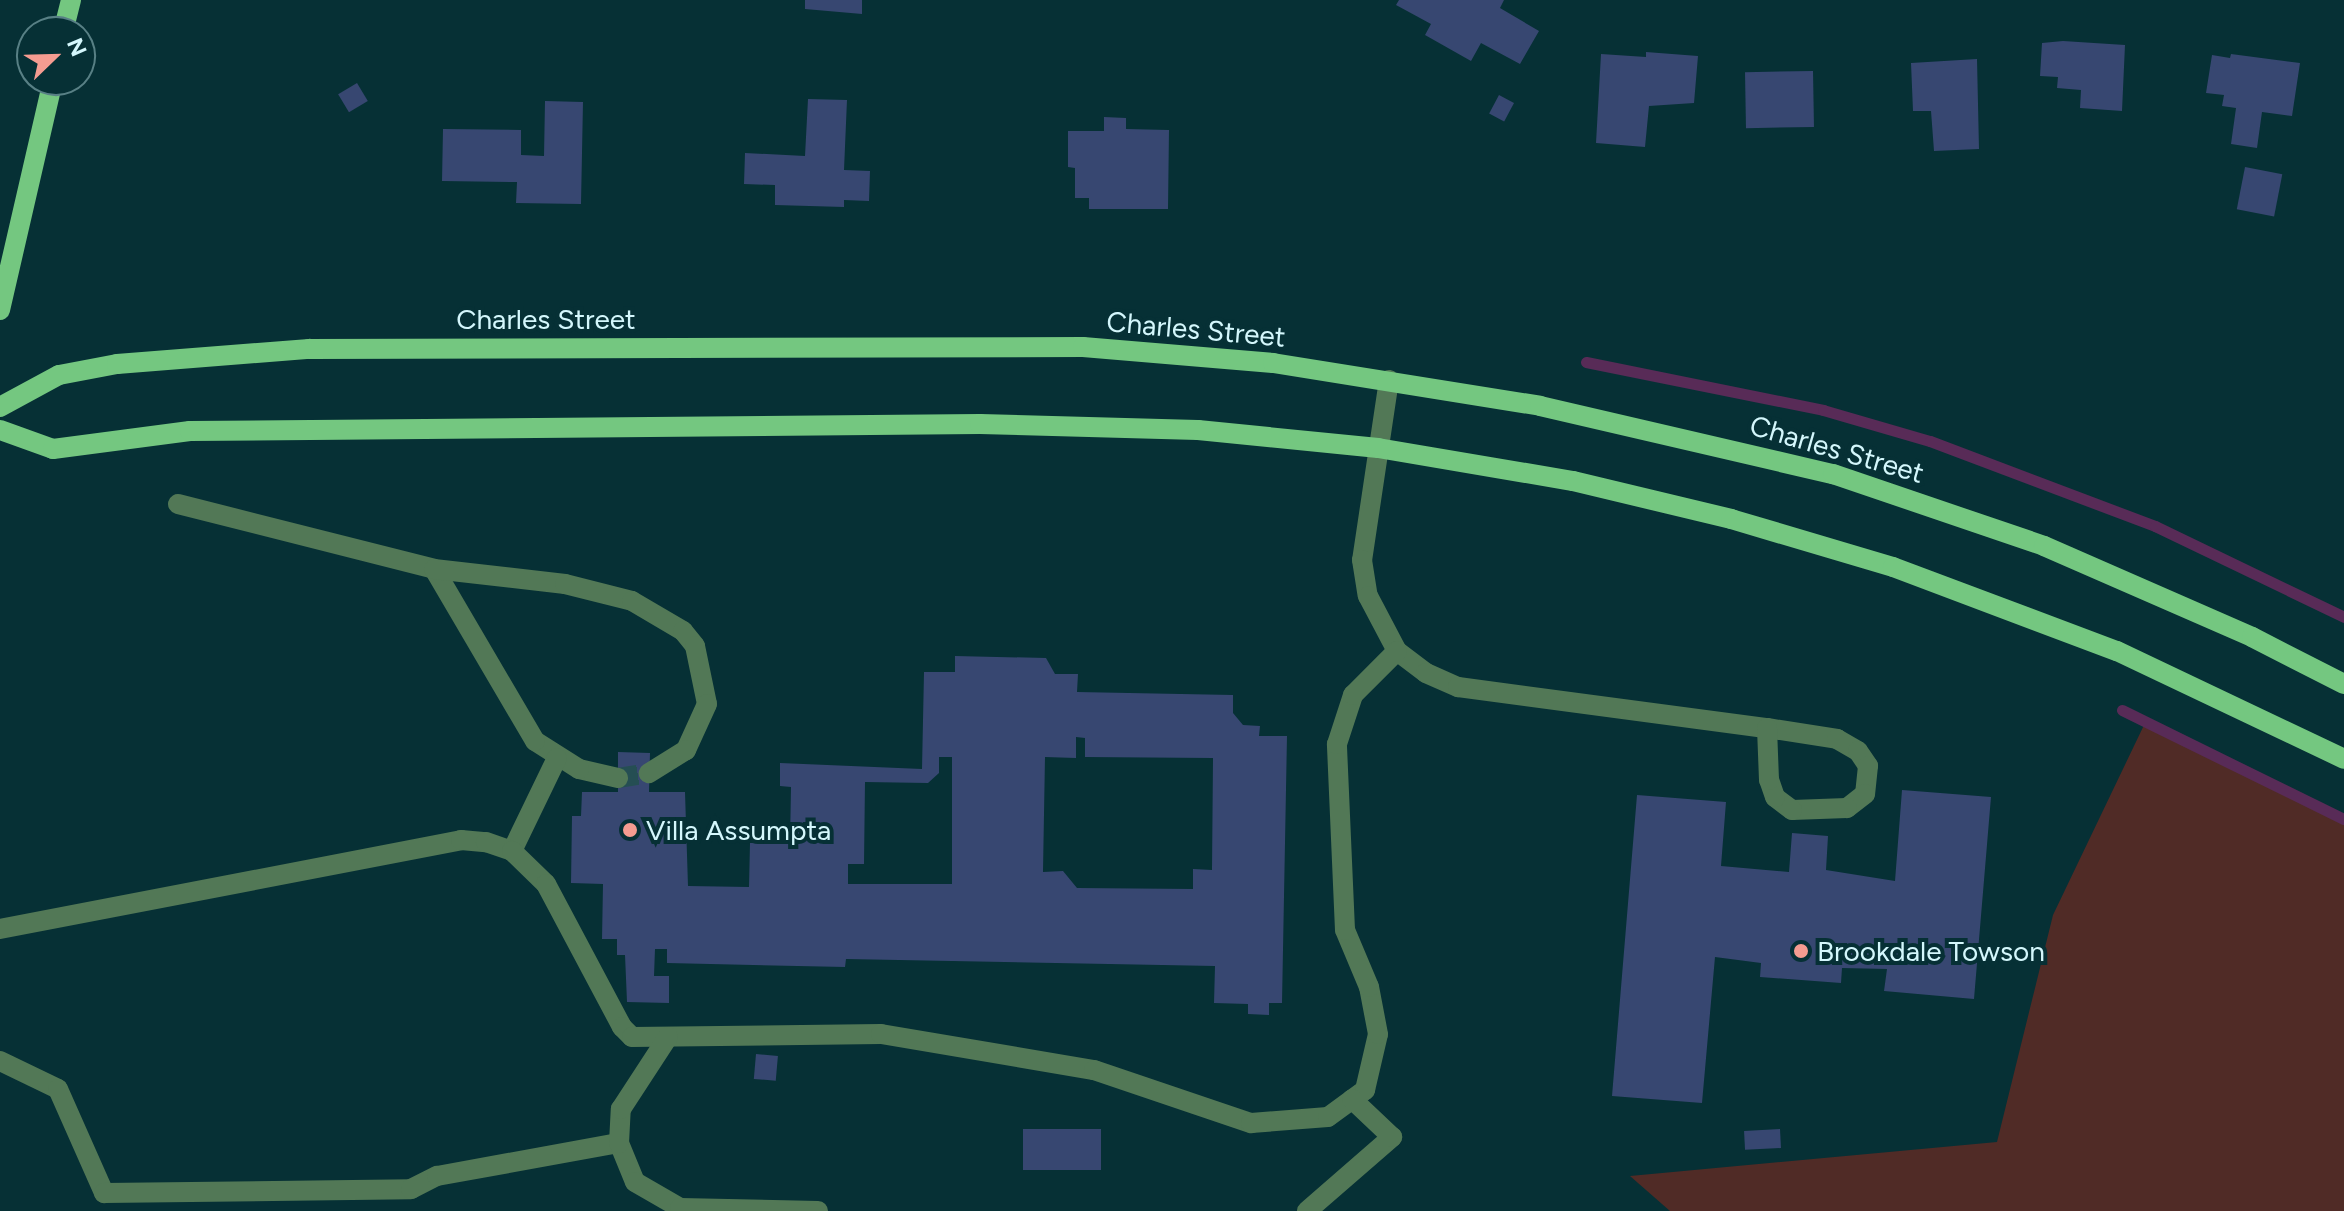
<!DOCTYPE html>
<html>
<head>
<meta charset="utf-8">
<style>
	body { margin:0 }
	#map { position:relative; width:2344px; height:1211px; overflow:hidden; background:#063035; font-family:Figtree,sans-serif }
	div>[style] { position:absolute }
	.green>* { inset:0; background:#502b26 }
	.stream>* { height:11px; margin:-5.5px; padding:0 5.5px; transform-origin:5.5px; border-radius:5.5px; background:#582b57 }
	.building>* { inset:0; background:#374771; transform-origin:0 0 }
	.minor-tunnel>* { height:20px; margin-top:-10px; transform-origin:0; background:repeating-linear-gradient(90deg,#254e53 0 20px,transparent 0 30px) }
	.minor>* { height:20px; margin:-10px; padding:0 10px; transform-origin:10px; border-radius:10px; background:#527856 }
	.major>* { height:20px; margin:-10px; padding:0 10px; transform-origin:10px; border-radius:10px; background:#74c780 }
	.dots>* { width:22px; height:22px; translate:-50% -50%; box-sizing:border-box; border:4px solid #063035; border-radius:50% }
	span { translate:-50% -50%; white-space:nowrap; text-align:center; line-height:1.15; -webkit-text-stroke:8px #063035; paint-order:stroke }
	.street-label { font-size:28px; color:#d4f7fc }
	.poi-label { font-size:28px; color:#d4f7fc }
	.left { translate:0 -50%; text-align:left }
	.north { position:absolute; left:16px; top:16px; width:80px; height:80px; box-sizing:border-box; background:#063035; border:2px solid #588085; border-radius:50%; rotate:67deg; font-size:22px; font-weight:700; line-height:32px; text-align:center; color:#d4f7fc }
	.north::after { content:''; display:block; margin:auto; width:28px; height:36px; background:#f59c91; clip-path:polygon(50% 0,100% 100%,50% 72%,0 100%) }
</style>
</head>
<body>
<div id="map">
	<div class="green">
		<div style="clip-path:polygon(2145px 723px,2344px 819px,2344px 1211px,1670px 1211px,1630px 1176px,1997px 1142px,2053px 915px)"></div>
	</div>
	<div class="stream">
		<div style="left:1586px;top:362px;width:242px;rotate:11.4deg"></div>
		<div style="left:1823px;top:410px;width:111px;rotate:16.2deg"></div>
		<div style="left:1930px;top:441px;width:241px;rotate:20.7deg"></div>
		<div style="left:2155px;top:526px;width:210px;rotate:25.7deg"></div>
		<div style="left:2122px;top:710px;width:247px;rotate:26.2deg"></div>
	</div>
	<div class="building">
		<div style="clip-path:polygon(805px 0,862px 0,862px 14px,805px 9px)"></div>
		<div style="clip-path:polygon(1399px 0,1504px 0,1500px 8px,1539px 31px,1520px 64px,1481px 43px,1471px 61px,1425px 35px,1431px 24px,1396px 5px)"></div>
		<div style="clip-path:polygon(2063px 41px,2125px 45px,2122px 111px,2080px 108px,2081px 90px,2057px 88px,2058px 77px,2040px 76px,2042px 43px)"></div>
		<div style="clip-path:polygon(1646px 52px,1698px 56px,1694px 103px,1649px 106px,1645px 147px,1596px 143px,1601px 54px,1646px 57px)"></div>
		<div style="clip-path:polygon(2231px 54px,2300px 63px,2292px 116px,2262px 112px,2257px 148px,2231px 144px,2236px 108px,2222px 106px,2224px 95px,2206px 93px,2212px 55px,2230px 58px)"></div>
		<div style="clip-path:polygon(1977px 59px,1979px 149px,1934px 151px,1931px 111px,1913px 111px,1911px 63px)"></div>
		<div style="left:1813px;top:71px;width:56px;height:68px;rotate:89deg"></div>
		<div style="left:357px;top:83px;width:21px;height:22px;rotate:59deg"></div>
		<div style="left:1499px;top:95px;width:17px;height:21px;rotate:28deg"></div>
		<div style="clip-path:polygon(808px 99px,847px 100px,844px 170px,870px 171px,869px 201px,844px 200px,844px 207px,775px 205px,775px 185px,744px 184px,745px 153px,805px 156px)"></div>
		<div style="clip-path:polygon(545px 101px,583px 102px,581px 204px,516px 203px,517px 182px,442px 181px,443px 129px,521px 130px,521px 155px,544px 156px)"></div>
		<div style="clip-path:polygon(1104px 117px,1126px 118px,1126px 129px,1169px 130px,1168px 209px,1089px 209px,1089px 198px,1075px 198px,1075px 168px,1068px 167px,1068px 131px,1104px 131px)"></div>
		<div style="left:2245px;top:167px;width:38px;height:43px;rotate:11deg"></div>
		<div style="clip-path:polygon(evenodd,955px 656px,1046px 658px,1055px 674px,1078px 674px,1077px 692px,1233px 695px,1233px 713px,1243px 725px,1260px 726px,1259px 736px,1287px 736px,1282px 1003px,1269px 1003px,1269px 1015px,1248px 1014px,1248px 1004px,1214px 1003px,1215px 966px,846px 959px,845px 967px,667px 963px,667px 949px,655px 949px,654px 976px,669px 976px,669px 1003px,627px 1002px,625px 955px,617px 955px,617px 939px,602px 939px,603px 884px,571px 883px,572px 816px,581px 816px,582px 792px,618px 792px,618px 752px,650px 753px,649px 792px,685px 792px,688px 886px,749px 887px,750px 843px,790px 844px,791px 787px,780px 786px,780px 763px,922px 769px,924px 672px,955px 672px,955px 656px,1076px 737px,1085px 738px,1085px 757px,1213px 758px,1212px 870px,1193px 869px,1193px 889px,1077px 888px,1063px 871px,1043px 872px,1045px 757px,1076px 758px,1076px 737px,955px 656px,939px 757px,952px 757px,952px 884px,848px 884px,848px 864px,864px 864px,865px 782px,928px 783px,939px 773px,939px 757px)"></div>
		<div style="clip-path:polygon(1902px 790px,1991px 797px,1974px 999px,1884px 991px,1887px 969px,1842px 968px,1841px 983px,1760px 977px,1761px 963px,1715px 957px,1702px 1103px,1612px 1096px,1637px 795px,1726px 802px,1721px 866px,1789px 872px,1792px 833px,1828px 836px,1826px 870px,1895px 881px)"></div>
		<div style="left:756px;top:1054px;width:22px;height:25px;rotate:5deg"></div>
		<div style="left:1023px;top:1129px;width:78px;height:41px"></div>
		<div style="left:1780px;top:1129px;width:19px;height:36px;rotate:87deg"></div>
	</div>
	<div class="minor-tunnel">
		<div style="left:618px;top:778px;width:31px;rotate:-9deg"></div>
	</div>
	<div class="minor">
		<div style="left:1389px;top:380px;width:182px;rotate:98.5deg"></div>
		<div style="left:1362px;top:560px;width:36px;rotate:81deg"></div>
		<div style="left:1368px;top:596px;width:62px;rotate:62.2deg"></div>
		<div style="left:1397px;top:651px;width:36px;rotate:37deg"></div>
		<div style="left:1426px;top:673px;width:35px;rotate:24deg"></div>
		<div style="left:1458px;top:687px;width:312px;rotate:7.6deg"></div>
		<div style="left:1767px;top:728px;width:71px;rotate:8.9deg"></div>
		<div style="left:1837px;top:739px;width:24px;rotate:30deg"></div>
		<div style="left:1858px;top:751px;width:18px;rotate:56deg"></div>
		<div style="left:1868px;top:766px;width:28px;rotate:96deg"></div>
		<div style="left:1865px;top:794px;width:23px;rotate:142deg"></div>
		<div style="left:1847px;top:808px;width:55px;rotate:177.9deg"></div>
		<div style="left:1792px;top:810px;width:21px;rotate:-143deg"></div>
		<div style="left:1775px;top:797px;width:18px;rotate:-109deg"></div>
		<div style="left:1769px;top:780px;width:52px;rotate:-92.2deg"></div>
		<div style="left:178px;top:504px;width:264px;rotate:14.2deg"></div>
		<div style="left:618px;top:778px;width:40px;rotate:-167deg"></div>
		<div style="left:579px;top:769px;width:52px;rotate:-147.5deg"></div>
		<div style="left:535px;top:741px;width:199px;rotate:-120.4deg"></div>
		<div style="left:434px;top:569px;width:132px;rotate:6.5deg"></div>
		<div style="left:565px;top:584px;width:69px;rotate:14.2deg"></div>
		<div style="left:632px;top:601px;width:59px;rotate:30.5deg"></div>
		<div style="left:683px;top:631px;width:19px;rotate:51deg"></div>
		<div style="left:695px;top:646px;width:59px;rotate:78.3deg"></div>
		<div style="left:707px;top:704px;width:51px;rotate:114.5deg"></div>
		<div style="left:686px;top:750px;width:44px;rotate:148.1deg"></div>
		<div style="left:512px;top:851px;width:103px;rotate:-64.2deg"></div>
		<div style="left:0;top:929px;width:470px;rotate:-10.9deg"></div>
		<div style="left:461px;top:840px;width:25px;rotate:5deg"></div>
		<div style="left:486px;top:842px;width:28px;rotate:19deg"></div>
		<div style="left:512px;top:851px;width:47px;rotate:44.1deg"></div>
		<div style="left:546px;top:884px;width:162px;rotate:62deg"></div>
		<div style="left:622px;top:1027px;width:14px;rotate:45deg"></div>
		<div style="left:632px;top:1037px;width:249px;rotate:-0.7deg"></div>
		<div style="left:881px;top:1034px;width:216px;rotate:9.6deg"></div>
		<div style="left:1094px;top:1070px;width:166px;rotate:18.7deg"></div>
		<div style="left:1251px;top:1123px;width:77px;rotate:-4.5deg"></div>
		<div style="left:1328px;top:1117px;width:46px;rotate:-36.1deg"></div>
		<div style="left:1365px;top:1090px;width:57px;rotate:-76.9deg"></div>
		<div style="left:1378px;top:1034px;width:48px;rotate:-100.8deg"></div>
		<div style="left:1369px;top:987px;width:62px;rotate:-112.8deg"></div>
		<div style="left:1345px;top:930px;width:186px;rotate:-92.5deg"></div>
		<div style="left:1337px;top:744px;width:52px;rotate:-71.9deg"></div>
		<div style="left:1353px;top:695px;width:62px;rotate:-45deg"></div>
		<div style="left:0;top:1061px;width:64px;rotate:25.8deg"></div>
		<div style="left:58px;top:1089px;width:114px;rotate:66.1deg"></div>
		<div style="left:104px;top:1193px;width:307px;rotate:-0.7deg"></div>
		<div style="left:411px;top:1189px;width:29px;rotate:-27deg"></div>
		<div style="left:437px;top:1176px;width:185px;rotate:-10.3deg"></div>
		<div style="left:619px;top:1143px;width:42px;rotate:67.7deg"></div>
		<div style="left:635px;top:1182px;width:52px;rotate:30deg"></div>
		<div style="left:680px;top:1208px;width:138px;rotate:1.2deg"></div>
		<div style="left:619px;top:1143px;width:34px;rotate:-87deg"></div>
		<div style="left:621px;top:1109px;width:86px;rotate:-56.9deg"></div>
		<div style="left:1307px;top:1211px;width:113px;rotate:-41deg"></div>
		<div style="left:1392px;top:1137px;width:55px;rotate:-136.5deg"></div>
	</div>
	<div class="major">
		<div style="left:63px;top:32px;width:33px;rotate:-76deg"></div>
		<div style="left:0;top:310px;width:236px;rotate:-77deg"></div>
		<div style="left:0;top:407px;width:67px;rotate:-28.5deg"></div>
		<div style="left:59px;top:375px;width:59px;rotate:-10.7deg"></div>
		<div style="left:117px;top:364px;width:193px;rotate:-4.5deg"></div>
		<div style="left:309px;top:349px;width:774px;rotate:-0.15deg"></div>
		<div style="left:1083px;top:347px;width:191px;rotate:4.8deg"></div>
		<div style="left:1273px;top:363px;width:270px;rotate:9.1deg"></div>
		<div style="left:1540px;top:406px;width:301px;rotate:13.1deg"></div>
		<div style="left:1833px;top:474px;width:223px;rotate:18.8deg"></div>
		<div style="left:2044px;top:546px;width:227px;rotate:23.6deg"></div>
		<div style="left:2252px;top:637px;width:103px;rotate:27.1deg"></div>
		<div style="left:0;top:430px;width:56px;rotate:19.7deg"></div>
		<div style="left:53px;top:449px;width:138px;rotate:-7.5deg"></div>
		<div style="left:190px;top:431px;width:790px;rotate:-0.51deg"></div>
		<div style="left:980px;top:424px;width:218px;rotate:1.6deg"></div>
		<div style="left:1198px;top:430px;width:181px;rotate:5.7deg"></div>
		<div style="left:1378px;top:448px;width:198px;rotate:9.6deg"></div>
		<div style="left:1573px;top:481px;width:163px;rotate:13.5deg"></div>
		<div style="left:1731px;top:519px;width:169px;rotate:16.5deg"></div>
		<div style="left:1893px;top:567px;width:239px;rotate:20.6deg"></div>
		<div style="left:2117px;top:651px;width:251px;rotate:25.4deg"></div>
	</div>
	<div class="dots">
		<div style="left:630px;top:830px;background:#f59c91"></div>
		<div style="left:1801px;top:951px;background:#f59c91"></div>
	</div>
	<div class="street-label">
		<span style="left:546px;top:319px">Charles Street</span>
		<span style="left:1196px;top:329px;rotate:5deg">Charles Street</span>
		<span style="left:1837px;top:449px;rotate:16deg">Charles Street</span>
	</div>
	<div class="poi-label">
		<span class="left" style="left:646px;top:830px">Villa Assumpta</span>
		<span class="left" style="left:1817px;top:951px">Brookdale Towson</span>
	</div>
	<div class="north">N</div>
</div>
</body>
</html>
